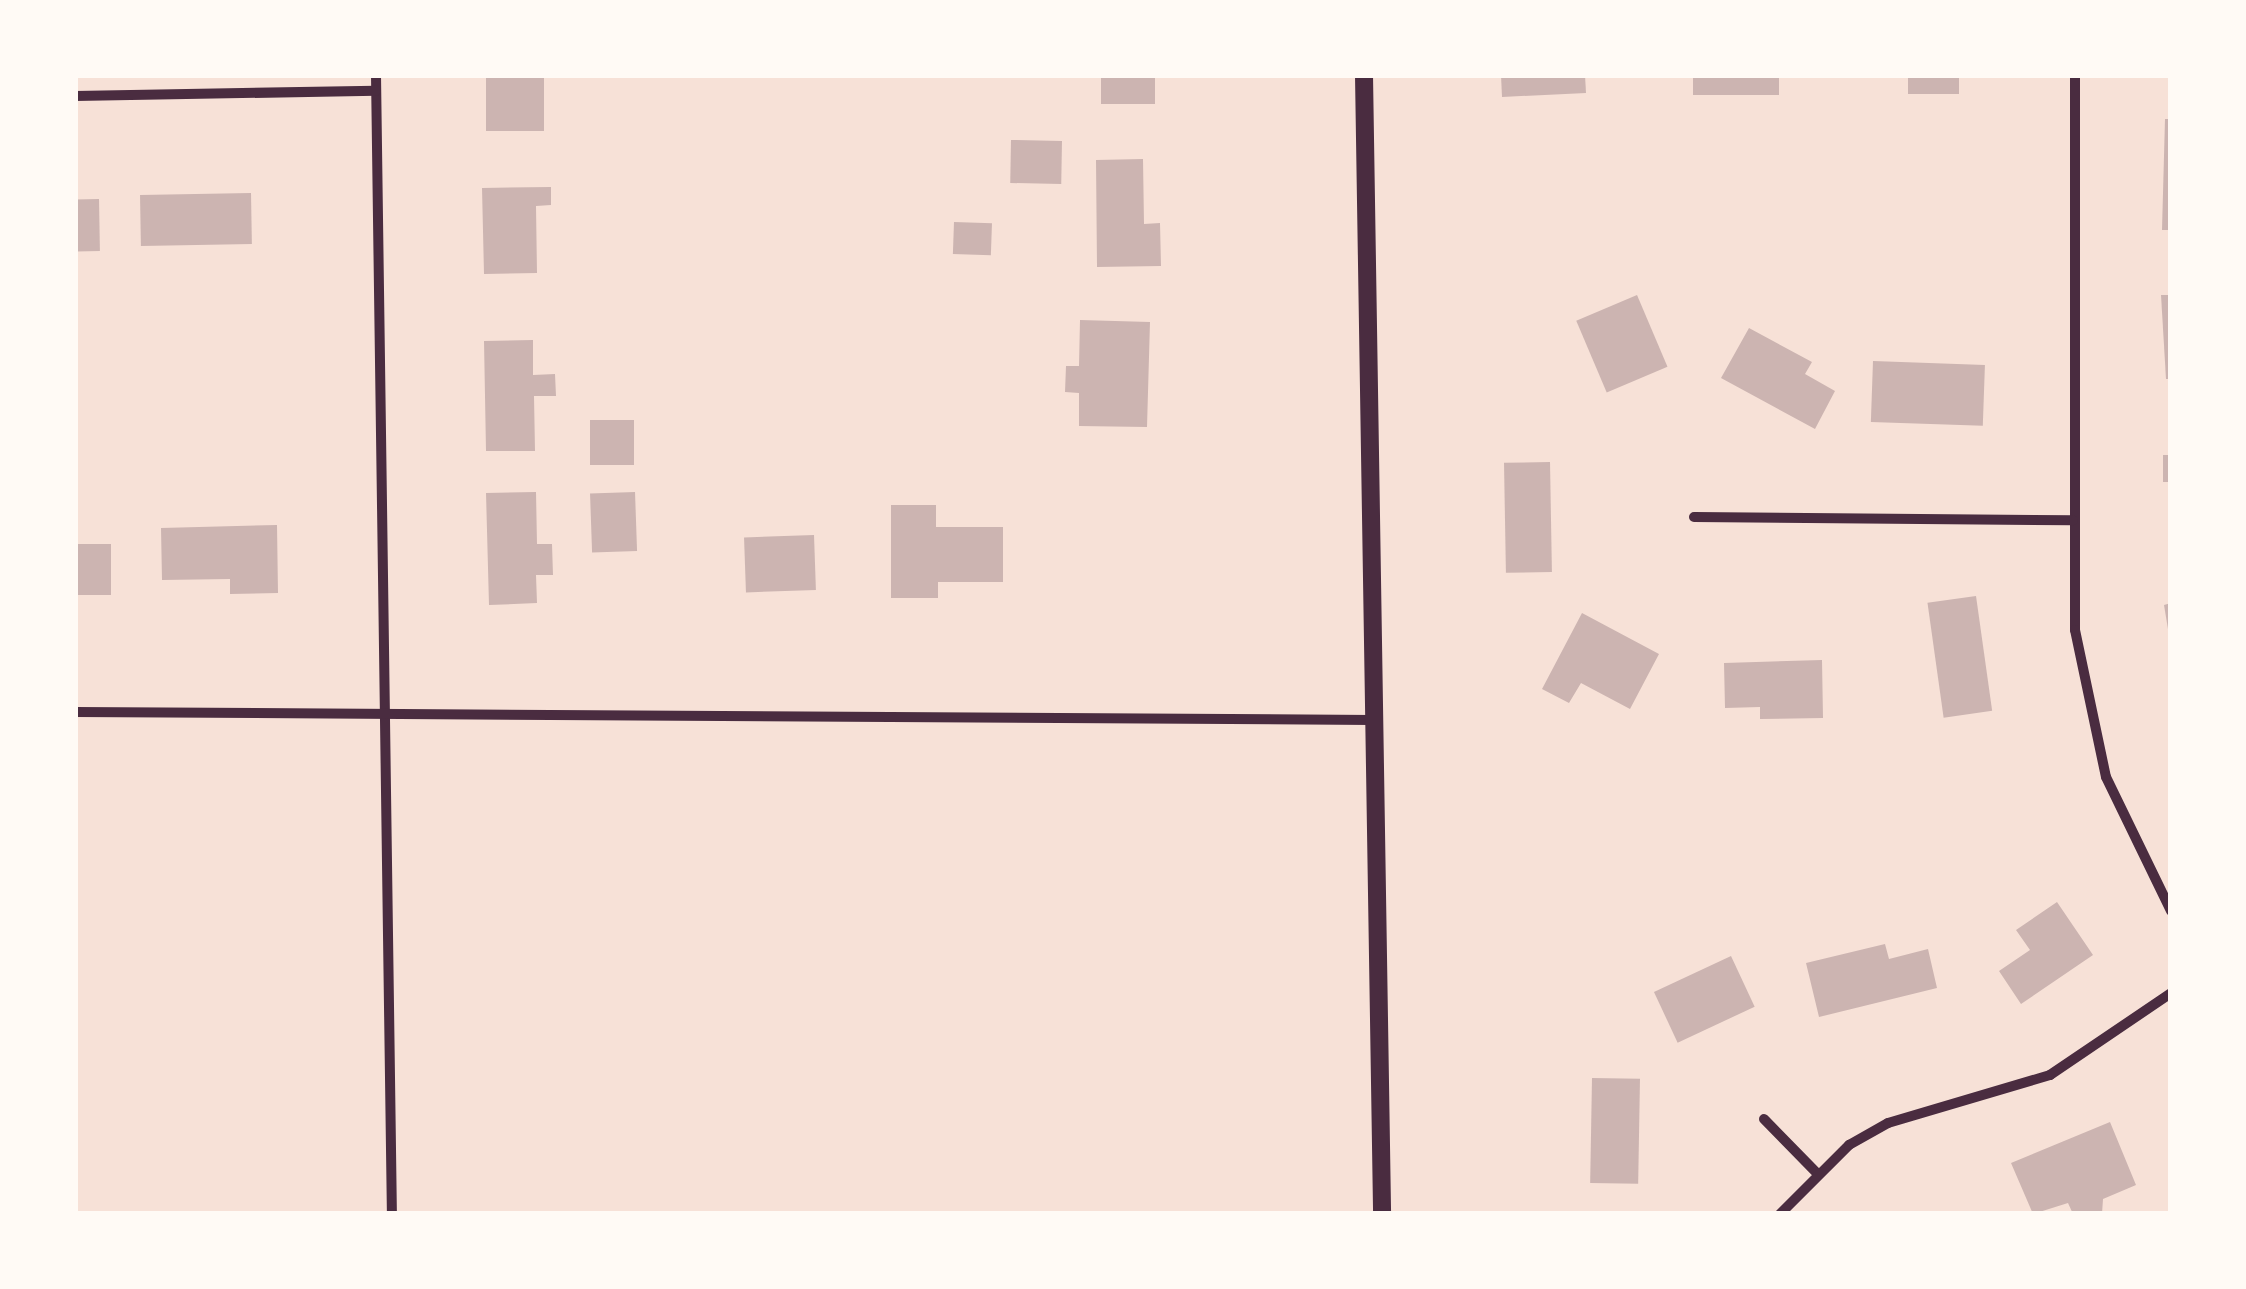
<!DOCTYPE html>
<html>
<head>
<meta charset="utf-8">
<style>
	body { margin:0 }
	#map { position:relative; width:2246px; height:1289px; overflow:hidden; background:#f7e1d7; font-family:"Varela Round",sans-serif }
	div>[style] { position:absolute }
	.building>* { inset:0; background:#ccb4b1; transform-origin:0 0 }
	.minor>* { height:10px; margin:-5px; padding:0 5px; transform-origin:5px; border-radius:5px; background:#4a2c40 }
	.tertiary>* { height:18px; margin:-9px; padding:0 9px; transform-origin:9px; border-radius:9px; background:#4a2c40 }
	span { translate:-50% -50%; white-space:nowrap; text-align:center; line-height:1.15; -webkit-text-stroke:9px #fffaf5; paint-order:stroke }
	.frame { position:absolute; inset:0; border:78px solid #fffaf5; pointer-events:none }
</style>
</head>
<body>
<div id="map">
	<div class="building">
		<div style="left:486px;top:75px;width:58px;height:56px"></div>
		<div style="left:1101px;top:75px;width:54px;height:29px"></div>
		<div style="clip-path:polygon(1501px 75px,1585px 75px,1586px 93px,1502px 97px)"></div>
		<div style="left:1693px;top:75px;width:86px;height:20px"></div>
		<div style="left:1908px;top:75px;width:51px;height:19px"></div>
		<div style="clip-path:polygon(2165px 119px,2171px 119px,2171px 230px,2162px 230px)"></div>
		<div style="left:1011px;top:140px;width:51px;height:43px;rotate:1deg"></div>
		<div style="clip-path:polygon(1143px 159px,1144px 224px,1160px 223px,1161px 266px,1097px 267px,1096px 160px)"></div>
		<div style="clip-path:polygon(551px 187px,551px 205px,536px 206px,537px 273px,484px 274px,482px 188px)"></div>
		<div style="left:251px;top:193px;width:51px;height:111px;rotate:89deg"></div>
		<div style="left:99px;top:199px;width:52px;height:24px;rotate:89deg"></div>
		<div style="left:954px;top:222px;width:38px;height:32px;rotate:2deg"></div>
		<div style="left:1637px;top:295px;width:78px;height:66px;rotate:67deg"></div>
		<div style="clip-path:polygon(2161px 295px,2171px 295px,2171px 379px,2166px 379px)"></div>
		<div style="clip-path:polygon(1080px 320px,1150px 322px,1147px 427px,1079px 426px,1079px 393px,1065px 392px,1066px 366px,1079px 366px)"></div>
		<div style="clip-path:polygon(1749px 328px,1812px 362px,1805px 374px,1835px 391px,1815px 429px,1721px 378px)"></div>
		<div style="clip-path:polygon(533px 340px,533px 375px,555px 374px,556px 396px,534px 396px,535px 451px,486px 451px,484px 341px)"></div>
		<div style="left:1873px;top:361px;width:112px;height:61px;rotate:2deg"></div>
		<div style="left:590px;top:420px;width:44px;height:45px"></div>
		<div style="left:2163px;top:455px;width:8px;height:27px"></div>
		<div style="left:1550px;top:462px;width:110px;height:46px;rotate:89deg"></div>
		<div style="clip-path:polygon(536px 492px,537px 544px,552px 544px,553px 575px,536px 575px,537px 603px,489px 605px,486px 493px)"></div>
		<div style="left:635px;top:492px;width:59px;height:45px;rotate:88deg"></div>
		<div style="clip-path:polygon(891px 505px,936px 505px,936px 527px,1003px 527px,1003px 582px,938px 582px,938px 598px,891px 598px)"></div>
		<div style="clip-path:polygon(277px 525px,278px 593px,230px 594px,230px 579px,162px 580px,161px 528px)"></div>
		<div style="left:814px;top:535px;width:55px;height:70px;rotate:88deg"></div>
		<div style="left:75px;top:544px;width:36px;height:51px"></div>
		<div style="left:1976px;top:596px;width:116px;height:49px;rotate:82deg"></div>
		<div style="clip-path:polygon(2171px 603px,2171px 635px,2169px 635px,2164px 605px)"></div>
		<div style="clip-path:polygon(1582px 613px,1659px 654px,1630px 709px,1581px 683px,1569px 703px,1542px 689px)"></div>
		<div style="clip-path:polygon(1822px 660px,1823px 718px,1760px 719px,1760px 707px,1725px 708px,1724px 663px)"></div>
		<div style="clip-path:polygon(2057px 902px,2093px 955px,2021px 1004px,1999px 971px,2030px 950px,2016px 930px)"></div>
		<div style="clip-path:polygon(1885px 944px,1889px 959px,1928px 949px,1937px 988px,1819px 1017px,1806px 963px)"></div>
		<div style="left:1731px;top:956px;width:56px;height:85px;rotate:65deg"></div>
		<div style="left:1592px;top:1078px;width:48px;height:105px;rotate:1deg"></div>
		<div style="clip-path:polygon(2110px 1122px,2136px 1185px,2103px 1199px,2102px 1214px,2073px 1214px,2068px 1203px,2033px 1214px,2011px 1163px)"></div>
	</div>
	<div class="minor">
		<div style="left:376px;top:75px;width:1139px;rotate:89.2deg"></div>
		<div style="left:2075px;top:75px;width:555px;rotate:90deg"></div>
		<div style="left:2075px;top:630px;width:150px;rotate:78.1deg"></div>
		<div style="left:2106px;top:777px;width:149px;rotate:64.1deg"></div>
		<div style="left:75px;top:96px;width:301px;rotate:-1deg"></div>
		<div style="left:1694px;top:517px;width:379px;rotate:0.5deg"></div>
		<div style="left:75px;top:712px;width:1298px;rotate:0.35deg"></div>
		<div style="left:1764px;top:1119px;width:73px;rotate:45.6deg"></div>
		<div style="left:1780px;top:1214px;width:98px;rotate:-45deg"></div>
		<div style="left:1849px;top:1145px;width:45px;rotate:-29.4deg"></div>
		<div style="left:1888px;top:1123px;width:169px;rotate:-16.5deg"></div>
		<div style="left:2050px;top:1075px;width:146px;rotate:-34.1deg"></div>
	</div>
	<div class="tertiary">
		<div style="left:1364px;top:75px;width:1139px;rotate:89.09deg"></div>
	</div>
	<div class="frame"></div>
</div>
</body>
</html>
